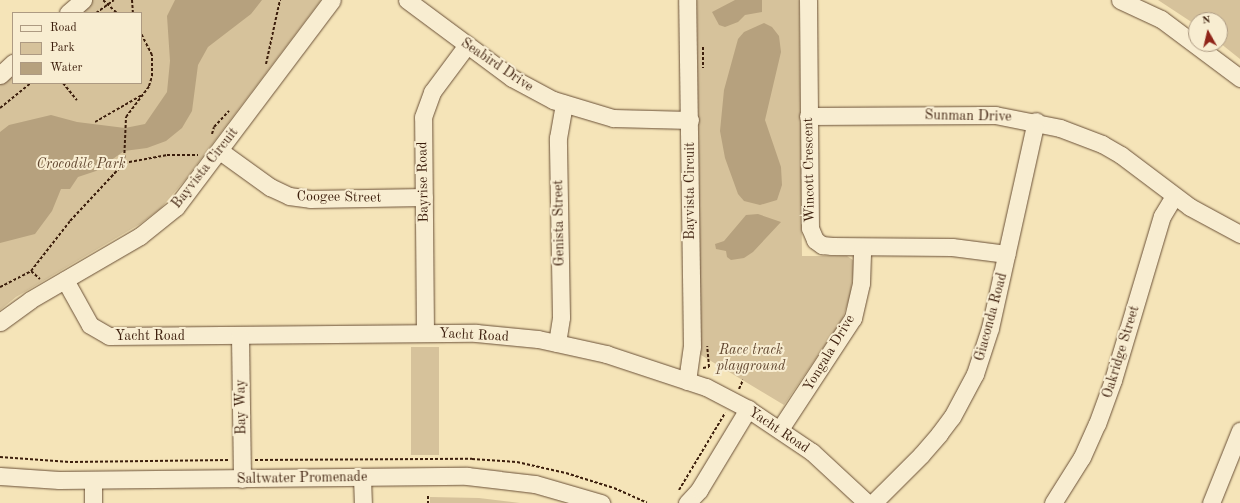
<!DOCTYPE html>
<html>
<head>
<meta charset="utf-8">
<style>
	body { margin:0 }
	#map { position:relative; width:1240px; height:503px; overflow:hidden; background:#f5e4b8; font-family:"Old Standard TT",serif }
	div>[style] { position:absolute }
	.green>* { inset:0; background:#d6c29b; transform-origin:0 0 }
	.water>* { inset:0; background:#b6a17e }
	.path>* { height:2px; margin-top:-1px; transform-origin:0; background:repeating-linear-gradient(90deg,#3c1e0c 0 3px,transparent 0 5px) }
	.roads { filter:drop-shadow(0 0 1px #6a5037) drop-shadow(0 0 1px #6a5037) }
	.minor>* { height:17px; margin:-8.5px; padding:0 8.5px; transform-origin:8.5px; border-radius:8.5px; background:#f8edd1 }
	span { translate:-50% -50%; white-space:nowrap; text-align:center; line-height:1.15; -webkit-text-stroke:4px #f8edd1; paint-order:stroke }
	.street-label { font-size:14px; color:#3c1e0c }
	.park-label { font-size:14px; color:#624730; font-style:italic }
	.legend { position:absolute; left:12px; top:12px; width:130px; height:72px; box-sizing:border-box; background:#f8edd1; border:1px solid #ad9a82; margin:0; padding:5px 7px; list-style:none; font-size:12px; color:#3c1e0c }
	.legend li { display:flex; align-items:center; gap:8px; height:20px }
	.legend b { width:20px; border:1px solid #ad9a82 }
	.north { position:absolute; left:1188px; top:12px; width:40px; height:40px; box-sizing:border-box; background:#f8edd1; border:1px solid #ad9a82; border-radius:50%; rotate:352deg; font-size:11px; font-weight:700; line-height:16px; text-align:center; color:#3c1e0c }
	.north::after { content:''; display:block; margin:auto; width:14px; height:18px; background:#8f2418; clip-path:polygon(50% 0,100% 100%,50% 72%,0 100%) }
</style>
</head>
<body>
<div id="map">
	<div class="green">
		<div style="clip-path:polygon(92px 0,321px 0,185px 180px,161px 208px,140px 224px,16px 297px,0 310px,0 84px,13px 72px,13px 83px,141px 83px,141px 13px,78px 13px)"></div>
		<div style="clip-path:polygon(697px 0,799px 0,802px 256px,847px 256px,853px 260px,853px 274px,850px 296px,842px 320px,784px 405px,701px 355px)"></div>
		<div style="clip-path:polygon(1158px 0,1240px 0,1240px 59px,1220px 43px,1220px 20px,1196px 20px,1196px 25px)"></div>
		<div style="left:411px;top:347px;width:28px;height:108px"></div>
		<div style="clip-path:polygon(430px 497px,479px 498px,520px 503px,430px 503px)"></div>
	</div>
	<div class="water">
		<div style="clip-path:polygon(175px 0,262px 0,251px 14px,208px 47px,198px 65px,192px 111px,182px 128px,166px 141px,147px 148px,124px 151px,96px 171px,78px 177px,70px 189px,61px 189px,52px 211px,35px 234px,0 243px,0 132px,9px 125px,51px 115px,77px 122px,125px 128px,145px 124px,167px 92px,170px 61px,167px 16px)"></div>
		<div style="clip-path:polygon(735px 0,762px 0,762px 12px,745px 15px,738px 22px,725px 27px,719px 25px,712px 12px)"></div>
		<div style="clip-path:polygon(764px 23px,772px 27px,779px 36px,781px 52px,765px 120px,781px 167px,782px 185px,777px 200px,760px 205px,744px 201px,738px 194px,725px 158px,720px 131px,724px 90px,738px 39px,744px 32px)"></div>
		<div style="clip-path:polygon(758px 214px,781px 222px,753px 252px,744px 258px,731px 260px,727px 257px,726px 251px,716px 249px,715px 244px,724px 241px,746px 215px)"></div>
	</div>
	<div class="path">
		<div style="left:103px;top:0;width:19px;rotate:43deg"></div>
		<div style="left:132px;top:0;width:13px;rotate:86deg"></div>
		<div style="left:96px;top:13px;width:22px;rotate:-36deg"></div>
		<div style="left:703px;top:47px;width:21px;rotate:90deg"></div>
		<div style="left:266px;top:64px;width:66px;rotate:-77.7deg"></div>
		<div style="left:63px;top:83px;width:22px;rotate:51deg"></div>
		<div style="left:0;top:108px;width:40px;rotate:-39deg"></div>
		<div style="left:95px;top:122px;width:54px;rotate:-29.9deg"></div>
		<div style="left:212px;top:134px;width:7px;rotate:-74deg"></div>
		<div style="left:214px;top:127px;width:22px;rotate:-47deg"></div>
		<div style="left:124px;top:163px;width:46px;rotate:-87.5deg"></div>
		<div style="left:126px;top:117px;width:39px;rotate:-53deg"></div>
		<div style="left:149px;top:86px;width:10px;rotate:-73deg"></div>
		<div style="left:152px;top:76px;width:21px;rotate:-90deg"></div>
		<div style="left:152px;top:55px;width:25px;rotate:-117deg"></div>
		<div style="left:31px;top:271px;width:12px;rotate:42deg"></div>
		<div style="left:0;top:287px;width:35px;rotate:-27deg"></div>
		<div style="left:31px;top:271px;width:63px;rotate:-52deg"></div>
		<div style="left:70px;top:221px;width:79px;rotate:-47deg"></div>
		<div style="left:124px;top:163px;width:44px;rotate:-10.5deg"></div>
		<div style="left:167px;top:155px;width:31px"></div>
		<div style="left:703px;top:368px;width:6px;rotate:-9deg"></div>
		<div style="left:709px;top:367px;width:21px;rotate:-95deg"></div>
		<div style="left:739px;top:389px;width:10px;rotate:-66deg"></div>
		<div style="left:0;top:457px;width:70px;rotate:4.1deg"></div>
		<div style="left:70px;top:462px;width:159px;rotate:-0.7deg"></div>
		<div style="left:255px;top:460px;width:217px;rotate:-0.3deg"></div>
		<div style="left:472px;top:459px;width:45px;rotate:3.8deg"></div>
		<div style="left:517px;top:462px;width:50px;rotate:12.7deg"></div>
		<div style="left:566px;top:473px;width:50px;rotate:17.4deg"></div>
		<div style="left:614px;top:488px;width:36px;rotate:24deg"></div>
		<div style="left:679px;top:490px;width:90px;rotate:-59.1deg"></div>
		<div style="left:428px;top:496px;width:7px;rotate:90deg"></div>
	</div>
	<div class="roads">
		<div class="minor">
			<div style="left:407px;top:0;width:131px;rotate:36.6deg"></div>
			<div style="left:512px;top:78px;width:47px;rotate:28.2deg"></div>
			<div style="left:553px;top:100px;width:63px;rotate:16.7deg"></div>
			<div style="left:613px;top:118px;width:77px;rotate:1.5deg"></div>
			<div style="left:808px;top:0;width:228px;rotate:89.5deg"></div>
			<div style="left:810px;top:228px;width:13px;rotate:67deg"></div>
			<div style="left:815px;top:240px;width:9px;rotate:36deg"></div>
			<div style="left:822px;top:245px;width:10px;rotate:6deg"></div>
			<div style="left:832px;top:246px;width:120px;rotate:0.5deg"></div>
			<div style="left:952px;top:247px;width:55px;rotate:7.3deg"></div>
			<div style="left:1120px;top:0;width:45px;rotate:24.9deg"></div>
			<div style="left:1161px;top:19px;width:99px;rotate:36.8deg"></div>
			<div style="left:68px;top:13px;width:20px;rotate:-41deg"></div>
			<div style="left:0;top:75px;width:18px;rotate:-43deg"></div>
			<div style="left:808px;top:116px;width:187px;rotate:-0.3deg"></div>
			<div style="left:995px;top:115px;width:66px;rotate:11.3deg"></div>
			<div style="left:1060px;top:128px;width:45px;rotate:20.9deg"></div>
			<div style="left:1102px;top:144px;width:22px;rotate:30deg"></div>
			<div style="left:1121px;top:155px;width:86px;rotate:37deg"></div>
			<div style="left:1190px;top:207px;width:57px;rotate:28.4deg"></div>
			<div style="left:220px;top:151px;width:62px;rotate:35.8deg"></div>
			<div style="left:270px;top:187px;width:21px;rotate:25deg"></div>
			<div style="left:289px;top:196px;width:21px;rotate:8deg"></div>
			<div style="left:310px;top:199px;width:114px;rotate:-1deg"></div>
			<div style="left:65px;top:280px;width:51px;rotate:60.9deg"></div>
			<div style="left:90px;top:325px;width:22px;rotate:30deg"></div>
			<div style="left:109px;top:336px;width:367px;rotate:-0.5deg"></div>
			<div style="left:476px;top:333px;width:62px;rotate:5.5deg"></div>
			<div style="left:538px;top:339px;width:70px;rotate:12.4deg"></div>
			<div style="left:606px;top:354px;width:105px;rotate:18.3deg"></div>
			<div style="left:706px;top:387px;width:47px;rotate:27.6deg"></div>
			<div style="left:748px;top:409px;width:77px;rotate:33.9deg"></div>
			<div style="left:812px;top:452px;width:75px;rotate:42.8deg"></div>
			<div style="left:0;top:322px;width:37px;rotate:-36deg"></div>
			<div style="left:30px;top:300px;width:127px;rotate:-30.2deg"></div>
			<div style="left:140px;top:236px;width:46px;rotate:-38.9deg"></div>
			<div style="left:176px;top:207px;width:259px;rotate:-53deg"></div>
			<div style="left:425px;top:333px;width:216px;rotate:-90.5deg"></div>
			<div style="left:423px;top:117px;width:27px;rotate:-70deg"></div>
			<div style="left:432px;top:92px;width:59px;rotate:-53.3deg"></div>
			<div style="left:240px;top:336px;width:143px;rotate:89.2deg"></div>
			<div style="left:557px;top:343px;width:26px;rotate:-81deg"></div>
			<div style="left:561px;top:317px;width:179px;rotate:-91deg"></div>
			<div style="left:558px;top:138px;width:35px;rotate:-80deg"></div>
			<div style="left:687px;top:381px;width:34px;rotate:-82deg"></div>
			<div style="left:692px;top:347px;width:347px;rotate:-90.8deg"></div>
			<div style="left:780px;top:429px;width:133px;rotate:-56.7deg"></div>
			<div style="left:853px;top:318px;width:36px;rotate:-77deg"></div>
			<div style="left:861px;top:283px;width:36px;rotate:-88deg"></div>
			<div style="left:0;top:476px;width:59px;rotate:3.9deg"></div>
			<div style="left:59px;top:480px;width:408px;rotate:-0.6deg"></div>
			<div style="left:467px;top:476px;width:68px;rotate:6.7deg"></div>
			<div style="left:535px;top:484px;width:69px;rotate:16.1deg"></div>
			<div style="left:362px;top:477px;width:26px;rotate:88deg"></div>
			<div style="left:93px;top:480px;width:23px;rotate:90deg"></div>
			<div style="left:687px;top:503px;width:18px;rotate:-47deg"></div>
			<div style="left:699px;top:490px;width:95px;rotate:-58.8deg"></div>
			<div style="left:873px;top:503px;width:68px;rotate:-45deg"></div>
			<div style="left:921px;top:455px;width:28px;rotate:-49deg"></div>
			<div style="left:939px;top:434px;width:21px;rotate:-53deg"></div>
			<div style="left:952px;top:417px;width:49px;rotate:-61.9deg"></div>
			<div style="left:975px;top:374px;width:48px;rotate:-71.9deg"></div>
			<div style="left:990px;top:328px;width:212px;rotate:-77.5deg"></div>
			<div style="left:1053px;top:503px;width:54px;rotate:-57.8deg"></div>
			<div style="left:1082px;top:457px;width:36px;rotate:-66deg"></div>
			<div style="left:1097px;top:424px;width:47px;rotate:-70deg"></div>
			<div style="left:1113px;top:380px;width:171px;rotate:-73.4deg"></div>
			<div style="left:1162px;top:216px;width:23px;rotate:-59deg"></div>
			<div style="left:1211px;top:503px;width:78px;rotate:-68.1deg"></div>
		</div>
	</div>
	<div class="street-label">
		<span style="left:497px;top:65px;rotate:34deg">Seabird Drive</span>
		<span style="left:968px;top:116px;rotate:1deg">Sunman Drive</span>
		<span style="left:205px;top:168px;rotate:-52deg">Bayvista Circuit</span>
		<span style="left:809px;top:170px;rotate:-91deg">Wincott Crescent</span>
		<span style="left:423px;top:182px;rotate:-91deg">Bayrise Road</span>
		<span style="left:690px;top:191px;rotate:-90deg">Bayvista Circuit</span>
		<span style="left:339px;top:197px;rotate:1deg">Coogee Street</span>
		<span style="left:559px;top:223px;rotate:-91deg">Genista Street</span>
		<span style="left:991px;top:317px;rotate:-75deg">Giaconda Road</span>
		<span style="left:474px;top:335px;rotate:3deg">Yacht Road</span>
		<span style="left:150px;top:336px">Yacht Road</span>
		<span style="left:1121px;top:352px;rotate:-73deg">Oakridge Street</span>
		<span style="left:829px;top:353px;rotate:-59deg">Yongala Drive</span>
		<span style="left:241px;top:407px;rotate:-91deg">Bay Way</span>
		<span style="left:779px;top:430px;rotate:34deg">Yacht Road</span>
		<span style="left:302px;top:478px;rotate:-1deg">Saltwater Promenade</span>
	</div>
	<div class="park-label">
		<span style="left:81px;top:164px">Crocodile Park</span>
		<span style="left:751px;top:358px">Race track<br>playground</span>
	</div>
	<ul class="legend">
	<li><b style="height:5px;background:#f8edd1"></b>Road</li>
	<li><b style="height:11px;background:#d6c29b"></b>Park</li>
	<li><b style="height:11px;background:#b6a17e"></b>Water</li>
	</ul>
	<div class="north">N</div>
</div>
</body>
</html>
